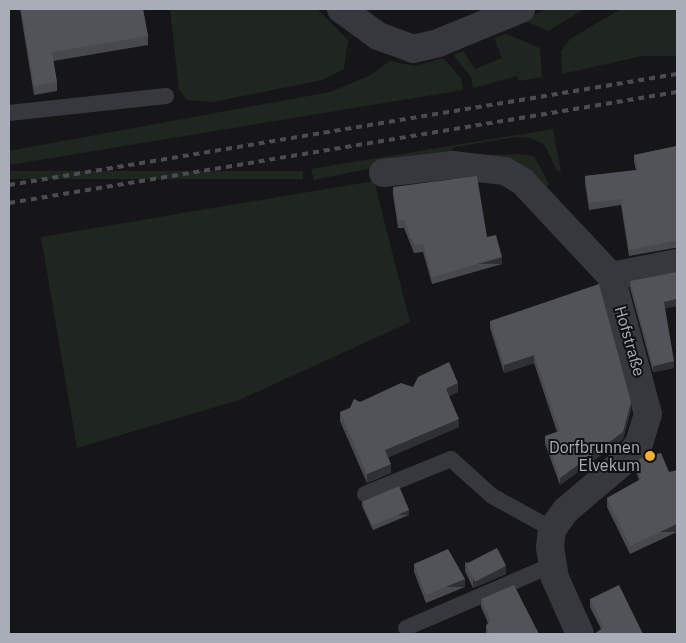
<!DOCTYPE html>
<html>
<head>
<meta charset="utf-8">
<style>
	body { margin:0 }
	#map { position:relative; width:686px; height:643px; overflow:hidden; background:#161618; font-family:"IBM Plex Sans",sans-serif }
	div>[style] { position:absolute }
	.green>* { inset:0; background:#1e261f; transform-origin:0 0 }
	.lane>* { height:16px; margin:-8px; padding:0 8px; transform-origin:8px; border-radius:8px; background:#37383d }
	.street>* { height:28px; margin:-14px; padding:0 14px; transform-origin:14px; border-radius:14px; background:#37383d }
	.rail>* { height:4px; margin-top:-2px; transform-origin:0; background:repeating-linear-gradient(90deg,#4a4c52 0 6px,transparent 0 11px) }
	.wall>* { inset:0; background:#47494d }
	.shaded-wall>* { inset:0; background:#2f3033; transform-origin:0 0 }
	.building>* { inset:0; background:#525359; transform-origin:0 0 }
	.dots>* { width:14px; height:14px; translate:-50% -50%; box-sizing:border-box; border:2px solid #111113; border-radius:50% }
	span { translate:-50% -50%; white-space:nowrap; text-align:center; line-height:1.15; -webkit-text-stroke:4px #111113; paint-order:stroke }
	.street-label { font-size:16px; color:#a8adb8 }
	.poi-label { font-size:16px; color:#a8adb8 }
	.right { translate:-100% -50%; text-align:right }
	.frame { position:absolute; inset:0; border:10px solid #a8adb8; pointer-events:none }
</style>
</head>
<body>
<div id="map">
	<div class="green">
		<div style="clip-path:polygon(170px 9px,317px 9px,348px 40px,344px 69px,322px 80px,213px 102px,187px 100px,179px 90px)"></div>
		<div style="clip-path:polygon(547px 9px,584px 9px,548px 31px,523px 20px)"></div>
		<div style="clip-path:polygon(621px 9px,677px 9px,677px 56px,642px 56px,562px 74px,561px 52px,570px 39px)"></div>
		<div style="clip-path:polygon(506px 34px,540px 48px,542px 77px,519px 81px,517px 76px,473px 88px,471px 77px,453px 55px,463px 51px,475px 69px,502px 58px,494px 38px)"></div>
		<div style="clip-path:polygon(443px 58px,461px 78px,463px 90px,9px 165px,9px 151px,330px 92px,369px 76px,390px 61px,415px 66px)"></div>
		<div style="clip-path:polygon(553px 129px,561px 172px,557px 171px,544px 144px,530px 138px,517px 137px,454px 147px,450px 152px,314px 180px,311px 169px)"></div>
		<div style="clip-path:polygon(519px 154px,534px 156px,549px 184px,545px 189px,518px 162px,470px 156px)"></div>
		<div style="left:303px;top:171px;width:8px;height:298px;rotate:90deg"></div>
		<div style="clip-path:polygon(374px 181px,410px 322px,239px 400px,77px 448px,41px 237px)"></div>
	</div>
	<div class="lane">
		<div style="left:9px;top:113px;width:158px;rotate:-6.2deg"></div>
		<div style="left:365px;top:494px;width:93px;rotate:-22.1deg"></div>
		<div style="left:451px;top:459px;width:55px;rotate:42.1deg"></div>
		<div style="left:492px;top:496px;width:68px;rotate:28.8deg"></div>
		<div style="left:406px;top:628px;width:159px;rotate:-23.3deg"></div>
	</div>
	<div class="street">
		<div style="left:341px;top:9px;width:46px;rotate:36.1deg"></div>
		<div style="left:378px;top:36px;width:37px;rotate:20deg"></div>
		<div style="left:413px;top:49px;width:26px;rotate:-13deg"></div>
		<div style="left:438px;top:43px;width:90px;rotate:-22.3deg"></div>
		<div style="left:383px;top:173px;width:69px;rotate:-6.6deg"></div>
		<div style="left:452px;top:165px;width:53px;rotate:6.5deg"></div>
		<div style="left:505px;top:171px;width:21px;rotate:31deg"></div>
		<div style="left:523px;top:182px;width:129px;rotate:46.9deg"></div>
		<div style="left:611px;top:276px;width:143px;rotate:75deg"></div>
		<div style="left:648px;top:414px;width:30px;rotate:107deg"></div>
		<div style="left:639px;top:443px;width:16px;rotate:125deg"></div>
		<div style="left:630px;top:456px;width:84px;rotate:139.8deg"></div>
		<div style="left:566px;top:510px;width:24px;rotate:126deg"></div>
		<div style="left:552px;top:529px;width:18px;rotate:96deg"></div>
		<div style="left:550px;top:547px;width:31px;rotate:81deg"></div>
		<div style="left:555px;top:578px;width:61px;rotate:65.9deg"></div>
		<div style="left:611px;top:276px;width:67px;rotate:-11.1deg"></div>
	</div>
	<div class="rail">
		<div style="left:9px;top:185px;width:677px;rotate:-9.43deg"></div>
		<div style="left:9px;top:203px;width:677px;rotate:-9.43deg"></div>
	</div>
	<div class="wall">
		<div style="clip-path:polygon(20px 9px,143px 9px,148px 36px,148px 45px,53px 61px,57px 82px,57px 91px,34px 95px)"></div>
		<div style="clip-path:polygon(677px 146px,677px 248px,674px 248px,629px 256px,621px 205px,589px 210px,585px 183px,585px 176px,636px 170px,634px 162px,634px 155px)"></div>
		<div style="clip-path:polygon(393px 187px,487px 237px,502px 264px,432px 284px,423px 252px,414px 253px,404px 228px,398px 228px,393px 195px)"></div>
		<div style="clip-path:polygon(630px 281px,665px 309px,674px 368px,653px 372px,630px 288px)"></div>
		<div style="clip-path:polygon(490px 321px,631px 410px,623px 439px,560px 485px,545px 444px,545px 436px,557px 432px,534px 363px,504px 373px,490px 328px)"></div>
		<div style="clip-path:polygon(413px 387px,458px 392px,449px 396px,459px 427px,388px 457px,391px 473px,367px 483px,340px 421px,340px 412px,350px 408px,360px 402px)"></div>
		<div style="clip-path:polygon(636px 463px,677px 532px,630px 554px,607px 507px,607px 498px,639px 480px,636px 471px)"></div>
		<div style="clip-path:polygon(362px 501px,409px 515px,373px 530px,362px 506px)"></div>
		<div style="clip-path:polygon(465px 562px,506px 574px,473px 588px,465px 571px)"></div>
		<div style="clip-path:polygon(414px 564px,465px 587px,426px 603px,414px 572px)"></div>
		<div style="clip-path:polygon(481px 599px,539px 634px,486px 634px,486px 626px,488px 623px,481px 607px)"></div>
		<div style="clip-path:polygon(590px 599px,643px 634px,601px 629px,590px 607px)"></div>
	</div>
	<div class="shaded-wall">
		<div style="left:502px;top:257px;width:7px;height:73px;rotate:90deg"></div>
		<div style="clip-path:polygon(677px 299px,677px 306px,664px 309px,664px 302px)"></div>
		<div style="clip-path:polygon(534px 355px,534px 363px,504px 373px,504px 365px)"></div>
		<div style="clip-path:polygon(674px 361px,674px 368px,653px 372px,653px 366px)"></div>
		<div style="clip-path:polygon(458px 383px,458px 392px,446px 397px,446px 389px)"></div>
		<div style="clip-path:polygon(631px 402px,631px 410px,623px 439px,560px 485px,560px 478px)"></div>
		<div style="clip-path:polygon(459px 419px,459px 427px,385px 459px,385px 450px)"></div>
		<div style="clip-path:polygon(391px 464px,391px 473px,367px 483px,367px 474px)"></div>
		<div style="left:409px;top:510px;width:5px;height:39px;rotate:90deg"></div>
		<div style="left:677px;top:524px;width:8px;height:52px;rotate:90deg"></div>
		<div style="clip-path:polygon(506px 566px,506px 574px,473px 588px,473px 580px)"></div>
		<div style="left:465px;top:579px;width:8px;height:42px;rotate:90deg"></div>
	</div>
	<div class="building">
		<div style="clip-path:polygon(21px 9px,143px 9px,148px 36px,52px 52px,57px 82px,34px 86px)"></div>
		<div style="clip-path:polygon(677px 146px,677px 241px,674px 241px,629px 250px,621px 199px,589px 203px,585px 176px,638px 170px,634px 155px)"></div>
		<div style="clip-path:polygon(477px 176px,487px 237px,496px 235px,502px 257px,432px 277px,423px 244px,414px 245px,404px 220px,398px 220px,393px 187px)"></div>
		<div style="clip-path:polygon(677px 272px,677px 299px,664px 302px,674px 361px,653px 366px,630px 281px)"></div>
		<div style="clip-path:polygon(599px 284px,631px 402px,623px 432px,560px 478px,545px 436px,560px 431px,534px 355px,504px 365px,490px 321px)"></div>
		<div style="clip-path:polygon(449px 362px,458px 383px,446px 389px,459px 419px,385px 450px,391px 464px,367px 474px,340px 412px,350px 408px,354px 399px,360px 402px,401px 383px,413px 387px,418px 377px)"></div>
		<div style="clip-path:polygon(661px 453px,669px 472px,677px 470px,677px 524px,630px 546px,607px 498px,641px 479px,636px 463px,641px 458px)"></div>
		<div style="left:399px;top:486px;width:26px;height:40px;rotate:67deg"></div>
		<div style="left:497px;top:548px;width:20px;height:35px;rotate:63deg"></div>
		<div style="clip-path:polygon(448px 549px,465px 579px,426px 595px,414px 564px)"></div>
		<div style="clip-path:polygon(514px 585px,539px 634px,490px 634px,486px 626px,490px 620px,481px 599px)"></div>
		<div style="clip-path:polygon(619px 585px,643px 634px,594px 634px,604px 627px,590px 599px)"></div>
	</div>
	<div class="dots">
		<div style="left:650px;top:456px;background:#f2b134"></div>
	</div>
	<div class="street-label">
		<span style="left:630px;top:341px;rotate:74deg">Hofstraße</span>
	</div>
	<div class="poi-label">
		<span class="right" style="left:640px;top:456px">Dorfbrunnen<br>Elvekum</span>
	</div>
	<div class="frame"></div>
</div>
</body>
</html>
